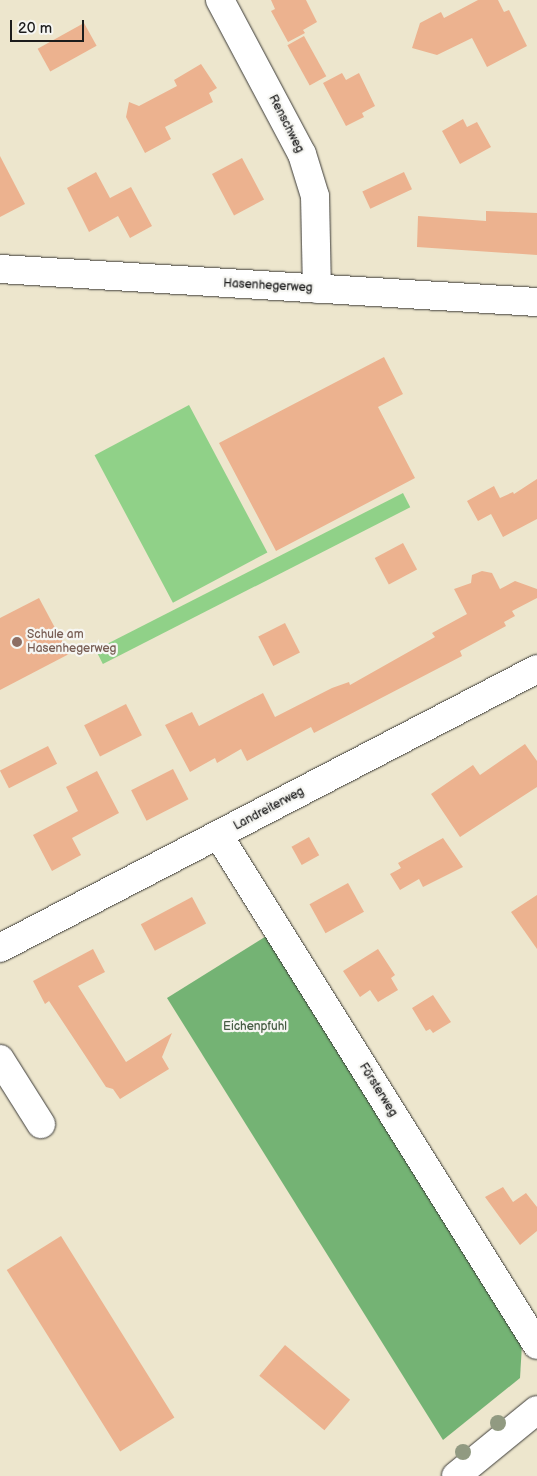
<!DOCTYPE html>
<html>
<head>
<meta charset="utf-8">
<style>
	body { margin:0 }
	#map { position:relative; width:537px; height:1476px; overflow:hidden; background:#ede6cd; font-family:"Balsamiq Sans",sans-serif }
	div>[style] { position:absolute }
	.green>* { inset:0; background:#90d188; transform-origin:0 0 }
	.forest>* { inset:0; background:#74b374 }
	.building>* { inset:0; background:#ecb28f; transform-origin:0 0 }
	.roads { filter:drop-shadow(0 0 1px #3b3a37) drop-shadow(0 0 1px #3b3a37) }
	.minor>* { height:28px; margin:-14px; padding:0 14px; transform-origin:14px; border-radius:14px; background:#fff }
	.trees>* { width:16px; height:16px; margin:-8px; border-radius:50%; background:#919a81 }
	.dots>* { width:14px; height:14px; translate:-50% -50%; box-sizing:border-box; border:2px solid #f6f6f2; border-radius:50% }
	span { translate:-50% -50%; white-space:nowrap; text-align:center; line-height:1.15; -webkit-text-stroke:4.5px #f6f6f2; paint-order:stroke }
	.street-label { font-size:12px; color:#1c1c1c }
	.education-label { font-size:12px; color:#785e54 }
	.left { translate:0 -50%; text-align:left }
	.park-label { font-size:12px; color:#455b42 }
	.scale { position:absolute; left:10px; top:20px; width:74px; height:22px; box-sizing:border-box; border:2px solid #1c1c1c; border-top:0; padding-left:6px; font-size:15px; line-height:18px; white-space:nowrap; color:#1c1c1c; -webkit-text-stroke:4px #f6f6f2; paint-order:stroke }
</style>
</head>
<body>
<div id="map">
	<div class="green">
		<div style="left:189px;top:405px;width:167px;height:107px;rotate:62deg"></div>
		<div style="left:403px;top:493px;width:16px;height:345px;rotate:63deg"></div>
	</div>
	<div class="forest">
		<div style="clip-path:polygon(268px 935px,522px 1344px,520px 1378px,443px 1440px,167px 998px)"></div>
	</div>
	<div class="building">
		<div style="clip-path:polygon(271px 0,306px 0,317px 22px,303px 30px,305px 33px,288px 42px,271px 11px,275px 9px)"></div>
		<div style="clip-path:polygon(478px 0,498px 0,504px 12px,509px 10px,527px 46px,487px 67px,472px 38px,437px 55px,412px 48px,420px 23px,441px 12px,444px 18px)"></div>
		<div style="left:84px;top:23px;width:26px;height:53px;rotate:61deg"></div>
		<div style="left:304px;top:36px;width:46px;height:19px;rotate:61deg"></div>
		<div style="clip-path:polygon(201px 64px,217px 88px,209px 93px,213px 102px,165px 127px,171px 139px,145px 153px,126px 117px,129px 102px,139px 106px,177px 86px,174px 80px)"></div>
		<div style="clip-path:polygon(342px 73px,346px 80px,359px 73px,375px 106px,362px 113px,364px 117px,346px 126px,323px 83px)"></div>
		<div style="clip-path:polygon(463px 119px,467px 127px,477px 122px,491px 147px,460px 164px,442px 131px)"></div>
		<div style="clip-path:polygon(0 156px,25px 204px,0 217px)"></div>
		<div style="left:242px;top:158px;width:47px;height:34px;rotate:62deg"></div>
		<div style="clip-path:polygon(96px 172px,110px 198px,131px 187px,152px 226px,130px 238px,118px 216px,89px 232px,67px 188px)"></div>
		<div style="left:404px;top:172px;width:19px;height:46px;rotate:65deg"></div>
		<div style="clip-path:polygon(486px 211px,537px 213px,537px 255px,417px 247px,418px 216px,486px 221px)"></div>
		<div style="clip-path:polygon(384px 357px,403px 394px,378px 407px,415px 478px,276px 551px,219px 443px)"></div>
		<div style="clip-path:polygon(537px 479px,537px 519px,503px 537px,491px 514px,478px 521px,467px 501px,494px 486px,500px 498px,513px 492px,514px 494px)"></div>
		<div style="left:403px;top:543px;width:30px;height:32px;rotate:62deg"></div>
		<div style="clip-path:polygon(482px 571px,492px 573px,500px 589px,515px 581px,537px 589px,537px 598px,512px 611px,515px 616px,504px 622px,506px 626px,460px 651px,462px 656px,314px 733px,311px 727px,247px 761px,241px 749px,217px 763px,215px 758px,190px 772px,165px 725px,192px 712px,199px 726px,263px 693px,275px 717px,332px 688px,349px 682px,350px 685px,435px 637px,432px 633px,467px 614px,454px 589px,471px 583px,472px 575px)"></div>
		<div style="clip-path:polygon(39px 598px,69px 654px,0 690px,0 618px)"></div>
		<div style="left:285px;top:623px;width:33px;height:30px;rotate:63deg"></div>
		<div style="left:126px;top:704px;width:35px;height:47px;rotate:63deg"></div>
		<div style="clip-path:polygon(525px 744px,537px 761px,537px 787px,460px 837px,431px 794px,473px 765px,480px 775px)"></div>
		<div style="left:48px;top:746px;width:20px;height:54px;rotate:63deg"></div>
		<div style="left:173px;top:769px;width:34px;height:47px;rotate:63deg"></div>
		<div style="clip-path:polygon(97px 771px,119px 813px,72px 838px,81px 855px,52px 871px,33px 835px,78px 811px,66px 787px)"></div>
		<div style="left:309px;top:837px;width:21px;height:20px;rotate:61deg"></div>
		<div style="clip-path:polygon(443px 838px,463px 867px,423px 887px,419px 879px,400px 890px,390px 874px,401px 868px,398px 863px)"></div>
		<div style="left:348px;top:883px;width:33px;height:44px;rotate:61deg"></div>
		<div style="clip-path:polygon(537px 895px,537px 949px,511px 912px)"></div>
		<div style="left:192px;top:897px;width:30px;height:58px;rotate:62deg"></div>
		<div style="clip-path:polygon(93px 949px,105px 972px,78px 986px,126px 1062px,172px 1033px,162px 1057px,169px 1069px,120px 1099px,113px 1089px,106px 1087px,49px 1001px,45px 1004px,33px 981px)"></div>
		<div style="clip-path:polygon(378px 949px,395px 975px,391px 978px,398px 990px,378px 1002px,370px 990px,360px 997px,343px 971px)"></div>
		<div style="clip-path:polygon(433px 995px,451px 1022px,433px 1033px,430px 1029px,426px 1031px,412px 1008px)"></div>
		<div style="clip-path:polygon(503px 1187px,513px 1202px,526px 1193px,537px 1207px,537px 1231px,520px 1245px,485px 1197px)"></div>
		<div style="left:61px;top:1236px;width:214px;height:64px;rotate:58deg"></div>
		<div style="left:285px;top:1345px;width:85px;height:40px;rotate:40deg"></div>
	</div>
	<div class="roads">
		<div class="minor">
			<div style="left:220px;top:0;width:174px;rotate:62deg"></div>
			<div style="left:302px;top:154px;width:44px;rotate:72.8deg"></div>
			<div style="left:315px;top:196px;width:93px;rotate:88.8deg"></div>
			<div style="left:0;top:269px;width:538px;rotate:3.52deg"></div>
			<div style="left:219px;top:836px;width:600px;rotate:58deg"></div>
			<div style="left:0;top:948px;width:605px;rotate:-27.45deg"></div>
			<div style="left:0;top:1059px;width:77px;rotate:57.8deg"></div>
			<div style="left:456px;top:1476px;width:104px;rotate:-39.2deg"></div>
		</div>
	</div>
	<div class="trees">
		<div style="left:498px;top:1423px"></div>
		<div style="left:463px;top:1452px"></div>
	</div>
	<div class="dots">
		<div style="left:17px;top:642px;background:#8d6e63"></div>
	</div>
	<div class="street-label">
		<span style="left:286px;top:124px;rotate:63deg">Renschweg</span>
		<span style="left:268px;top:286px;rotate:3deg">Hasenhegerweg</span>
		<span style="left:269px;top:809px;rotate:-28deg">Landreiterweg</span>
		<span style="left:378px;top:1090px;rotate:58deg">Försterweg</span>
	</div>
	<div class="education-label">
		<span class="left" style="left:27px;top:642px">Schule am<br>Hasenhegerweg</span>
	</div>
	<div class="park-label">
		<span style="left:255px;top:1027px">Eichenpfuhl</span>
	</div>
	<div class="scale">20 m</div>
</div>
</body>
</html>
